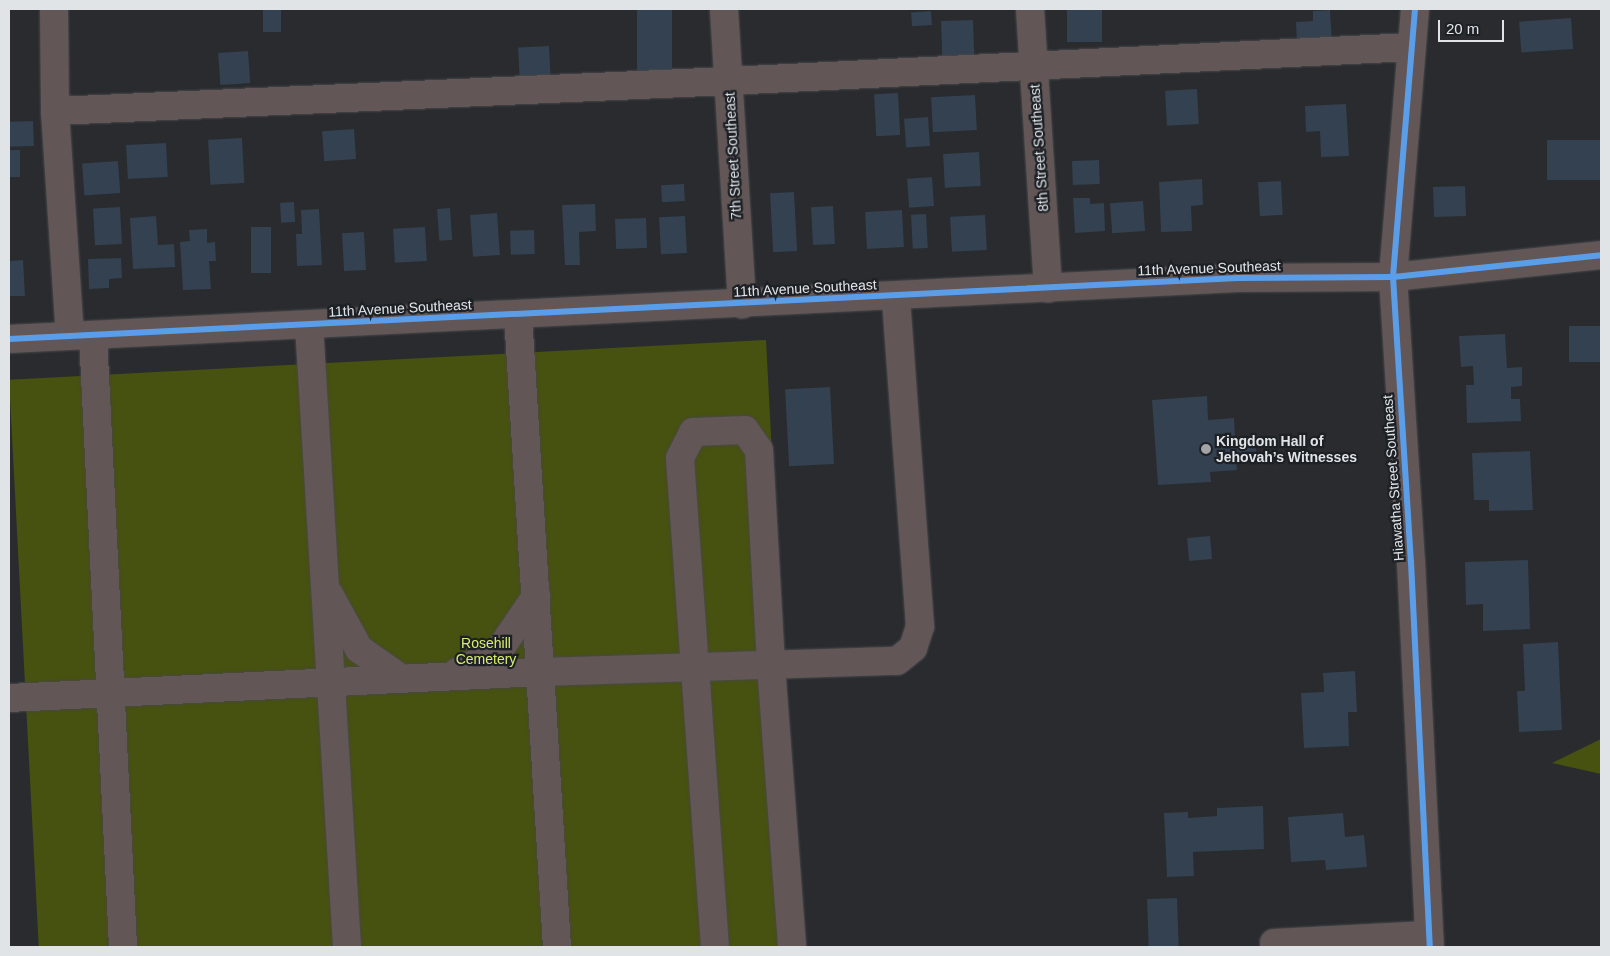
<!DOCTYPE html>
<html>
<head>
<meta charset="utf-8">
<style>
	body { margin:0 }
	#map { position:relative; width:1610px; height:956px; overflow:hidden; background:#292b2e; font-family:Arial,sans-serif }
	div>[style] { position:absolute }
	.green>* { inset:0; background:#475110; transform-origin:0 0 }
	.building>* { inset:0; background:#334150; transform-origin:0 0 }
	.roads { filter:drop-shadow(0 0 1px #47494b) drop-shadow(0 0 1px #47494b) }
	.minor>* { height:28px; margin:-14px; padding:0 14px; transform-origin:14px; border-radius:14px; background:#635657 }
	.cycleway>* { height:6px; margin:-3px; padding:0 3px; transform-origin:3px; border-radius:3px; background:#5a9eea }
	.dots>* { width:14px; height:14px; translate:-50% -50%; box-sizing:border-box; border:2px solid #1d2126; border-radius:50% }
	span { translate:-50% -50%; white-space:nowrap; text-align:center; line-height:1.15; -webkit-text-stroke:4.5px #1d2126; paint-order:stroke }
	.street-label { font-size:14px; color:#e1e4e7 }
	.poi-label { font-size:14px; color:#e1e4e7; font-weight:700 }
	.left { translate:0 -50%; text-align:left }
	.park-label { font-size:14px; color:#d7ee6b }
	.frame { position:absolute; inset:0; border:10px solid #e1e4e7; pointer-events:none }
	.scale { position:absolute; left:1438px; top:20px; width:66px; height:22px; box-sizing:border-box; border:2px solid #e1e4e7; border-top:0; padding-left:6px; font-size:15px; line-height:18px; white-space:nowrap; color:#e1e4e7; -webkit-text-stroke:4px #1d2126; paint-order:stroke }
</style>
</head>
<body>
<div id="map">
	<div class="green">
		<div style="left:766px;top:340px;width:608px;height:758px;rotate:87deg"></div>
		<div style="clip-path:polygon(1601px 739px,1601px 774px,1552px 763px)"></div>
	</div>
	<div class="building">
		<div style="left:263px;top:9px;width:18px;height:23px"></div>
		<div style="left:637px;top:9px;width:35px;height:62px"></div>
		<div style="left:1067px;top:9px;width:35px;height:33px"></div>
		<div style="clip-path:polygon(1330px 10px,1332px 44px,1297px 46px,1296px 22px,1313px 21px,1313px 11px)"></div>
		<div style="left:931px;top:11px;width:14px;height:20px;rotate:86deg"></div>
		<div style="left:1571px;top:18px;width:31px;height:52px;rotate:86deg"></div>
		<div style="left:973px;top:20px;width:36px;height:32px;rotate:88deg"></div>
		<div style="left:549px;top:46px;width:38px;height:31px;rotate:87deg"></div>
		<div style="left:248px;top:51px;width:32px;height:30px;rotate:86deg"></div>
		<div style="left:1197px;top:89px;width:35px;height:32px;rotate:87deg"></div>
		<div style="left:898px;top:93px;width:42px;height:24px;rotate:87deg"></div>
		<div style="left:975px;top:95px;width:35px;height:44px;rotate:87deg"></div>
		<div style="clip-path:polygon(1346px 104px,1349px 156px,1321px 157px,1320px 131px,1306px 132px,1305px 106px)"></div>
		<div style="left:928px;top:117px;width:29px;height:24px;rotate:86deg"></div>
		<div style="left:33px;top:121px;width:25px;height:24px;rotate:88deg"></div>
		<div style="left:354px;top:129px;width:30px;height:32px;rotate:86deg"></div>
		<div style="left:242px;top:138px;width:45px;height:34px;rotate:87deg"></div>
		<div style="left:1601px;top:140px;width:40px;height:54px;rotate:90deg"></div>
		<div style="left:166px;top:143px;width:34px;height:40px;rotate:87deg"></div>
		<div style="left:9px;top:150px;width:11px;height:27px"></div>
		<div style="left:979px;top:152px;width:34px;height:36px;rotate:87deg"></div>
		<div style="left:1099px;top:160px;width:24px;height:27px;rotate:88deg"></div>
		<div style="left:118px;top:161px;width:32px;height:36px;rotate:86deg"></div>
		<div style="left:932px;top:177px;width:29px;height:25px;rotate:86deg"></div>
		<div style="clip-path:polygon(1202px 179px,1203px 205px,1191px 206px,1192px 231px,1161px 232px,1159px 182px)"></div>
		<div style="left:1281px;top:181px;width:34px;height:23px;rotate:87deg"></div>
		<div style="left:684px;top:184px;width:17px;height:23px;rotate:87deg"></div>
		<div style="left:1465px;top:186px;width:30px;height:32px;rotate:88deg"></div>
		<div style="left:794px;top:192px;width:59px;height:24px;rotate:87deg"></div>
		<div style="clip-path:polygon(1073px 198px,1090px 198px,1090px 204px,1104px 203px,1105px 231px,1075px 233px)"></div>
		<div style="left:1143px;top:201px;width:30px;height:33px;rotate:86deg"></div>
		<div style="left:294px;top:202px;width:20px;height:14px;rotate:87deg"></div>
		<div style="clip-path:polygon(595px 204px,596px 231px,579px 232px,580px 265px,565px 265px,562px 205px)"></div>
		<div style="left:833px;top:206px;width:38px;height:22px;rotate:87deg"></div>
		<div style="left:120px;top:207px;width:37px;height:27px;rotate:87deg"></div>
		<div style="left:450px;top:208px;width:32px;height:13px;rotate:86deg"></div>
		<div style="clip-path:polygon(319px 209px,322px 265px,297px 266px,296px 234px,302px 234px,301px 210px)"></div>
		<div style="left:902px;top:210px;width:37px;height:37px;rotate:87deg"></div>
		<div style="left:497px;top:213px;width:42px;height:27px;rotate:86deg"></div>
		<div style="left:926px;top:214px;width:34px;height:15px;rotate:87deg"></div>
		<div style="left:985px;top:215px;width:35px;height:35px;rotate:87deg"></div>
		<div style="clip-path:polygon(156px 216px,158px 245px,174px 244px,175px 267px,133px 269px,130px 218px)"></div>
		<div style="left:685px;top:216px;width:37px;height:26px;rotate:87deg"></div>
		<div style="left:646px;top:218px;width:30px;height:31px;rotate:88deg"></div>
		<div style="left:251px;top:227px;width:20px;height:46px"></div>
		<div style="left:425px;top:227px;width:34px;height:32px;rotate:87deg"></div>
		<div style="clip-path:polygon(207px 229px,207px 243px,215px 242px,216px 261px,209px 261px,211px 289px,183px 290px,180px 242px,190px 241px,189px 230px)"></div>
		<div style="left:534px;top:230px;width:24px;height:24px;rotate:88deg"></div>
		<div style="left:364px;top:232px;width:38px;height:22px;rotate:87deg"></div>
		<div style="clip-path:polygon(121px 258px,122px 278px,109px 279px,109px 288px,89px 289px,88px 259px)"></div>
		<div style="clip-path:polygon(23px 260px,25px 296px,9px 296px,9px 261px)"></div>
		<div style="left:1601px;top:326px;width:36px;height:32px;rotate:90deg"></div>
		<div style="clip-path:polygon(1505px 334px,1507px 368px,1522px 367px,1522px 386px,1511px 387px,1511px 399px,1520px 399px,1521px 421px,1467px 423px,1466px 385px,1474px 385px,1473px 366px,1461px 367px,1459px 336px)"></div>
		<div style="left:830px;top:387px;width:77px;height:45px;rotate:87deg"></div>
		<div style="clip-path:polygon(1207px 396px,1208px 420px,1234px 418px,1235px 438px,1255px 436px,1257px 460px,1236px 461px,1237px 470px,1210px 472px,1211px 482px,1158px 485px,1152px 400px)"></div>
		<div style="clip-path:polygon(1530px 451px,1533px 510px,1489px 511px,1489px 500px,1474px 500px,1472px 453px)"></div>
		<div style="left:1210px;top:536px;width:23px;height:23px;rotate:85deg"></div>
		<div style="clip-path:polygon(1528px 560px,1530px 629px,1483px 631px,1483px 604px,1466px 605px,1465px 562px)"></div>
		<div style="clip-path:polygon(1558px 642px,1562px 730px,1519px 732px,1517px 691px,1525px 691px,1523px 644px)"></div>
		<div style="clip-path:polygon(1355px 671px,1357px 712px,1348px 712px,1349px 746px,1304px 748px,1301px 693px,1324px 692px,1323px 673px)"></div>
		<div style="clip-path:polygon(1263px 806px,1264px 849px,1193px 852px,1194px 876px,1167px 877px,1164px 813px,1188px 812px,1188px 818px,1217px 816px,1217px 808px)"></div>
		<div style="clip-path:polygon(1343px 813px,1345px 837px,1364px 835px,1367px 867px,1326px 870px,1325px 860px,1291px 862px,1288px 817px)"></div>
		<div style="left:1177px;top:898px;width:49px;height:30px;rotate:88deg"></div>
	</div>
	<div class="roads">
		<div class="minor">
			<div style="left:54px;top:9px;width:102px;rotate:89.4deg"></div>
			<div style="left:55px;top:111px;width:225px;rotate:86.2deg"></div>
			<div style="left:724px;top:9px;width:296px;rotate:86.5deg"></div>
			<div style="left:1030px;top:9px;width:280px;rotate:86.3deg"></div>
			<div style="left:1415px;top:9px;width:269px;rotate:94.7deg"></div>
			<div style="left:1393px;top:277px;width:286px;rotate:86.4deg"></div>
			<div style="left:1411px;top:562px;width:385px;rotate:87.2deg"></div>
			<div style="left:55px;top:111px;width:674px;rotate:-2.55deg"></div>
			<div style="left:728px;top:81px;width:684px;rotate:-2.85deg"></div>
			<div style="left:518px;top:315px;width:633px;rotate:86.47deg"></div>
			<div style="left:309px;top:325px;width:623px;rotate:86.5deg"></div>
			<div style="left:93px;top:335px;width:613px;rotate:87.19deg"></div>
			<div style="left:9px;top:339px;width:1230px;rotate:-2.84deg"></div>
			<div style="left:1237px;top:278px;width:156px;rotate:-0.4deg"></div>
			<div style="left:1393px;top:277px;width:209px;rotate:-6deg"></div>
			<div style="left:329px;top:594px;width:63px;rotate:61.4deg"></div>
			<div style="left:359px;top:649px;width:52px;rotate:34.9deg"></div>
			<div style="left:457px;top:672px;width:46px;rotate:-26deg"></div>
			<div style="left:498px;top:652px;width:68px;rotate:-55.8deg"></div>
			<div style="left:9px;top:698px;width:533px;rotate:-2.8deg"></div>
			<div style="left:541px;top:672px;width:356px;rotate:-1.8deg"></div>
			<div style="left:897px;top:661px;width:21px;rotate:-39deg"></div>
			<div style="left:913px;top:648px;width:23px;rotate:-72deg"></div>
			<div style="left:920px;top:626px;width:331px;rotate:-94.2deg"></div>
			<div style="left:1274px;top:943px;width:155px;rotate:-3deg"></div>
			<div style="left:715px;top:947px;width:490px;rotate:-94.1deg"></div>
			<div style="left:680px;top:458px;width:29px;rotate:-63deg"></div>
			<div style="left:693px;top:432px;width:52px;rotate:-2.2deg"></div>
			<div style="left:745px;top:430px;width:24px;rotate:55deg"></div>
			<div style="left:759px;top:450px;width:216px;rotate:86.8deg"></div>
			<div style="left:771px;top:666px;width:282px;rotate:85.7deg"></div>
		</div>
	</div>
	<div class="cycleway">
		<div style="left:1415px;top:9px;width:269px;rotate:94.7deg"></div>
		<div style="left:1393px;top:277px;width:286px;rotate:86.4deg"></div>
		<div style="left:1411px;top:562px;width:385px;rotate:87.2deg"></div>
		<div style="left:9px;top:339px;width:1230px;rotate:-2.84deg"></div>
		<div style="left:1237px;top:278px;width:156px;rotate:-0.4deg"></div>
		<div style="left:1393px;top:277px;width:209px;rotate:-6deg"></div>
	</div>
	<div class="dots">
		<div style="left:1206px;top:449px;background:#a1a3a6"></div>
	</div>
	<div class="street-label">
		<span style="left:1039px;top:148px;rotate:-94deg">8th Street Southeast</span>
		<span style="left:733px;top:156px;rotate:-93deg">7th Street Southeast</span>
		<span style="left:1209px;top:268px;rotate:-2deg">11th Avenue Southeast</span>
		<span style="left:805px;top:288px;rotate:-3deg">11th Avenue Southeast</span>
		<span style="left:400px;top:308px;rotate:-3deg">11th Avenue Southeast</span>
		<span style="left:1393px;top:478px;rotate:-94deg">Hiawatha Street Southeast</span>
	</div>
	<div class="poi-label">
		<span class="left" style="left:1216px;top:449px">Kingdom Hall of<br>Jehovah’s Witnesses</span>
	</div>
	<div class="park-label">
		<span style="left:486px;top:651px">Rosehill<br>Cemetery</span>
	</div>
	<div class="frame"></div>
	<div class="scale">20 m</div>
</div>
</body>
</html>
